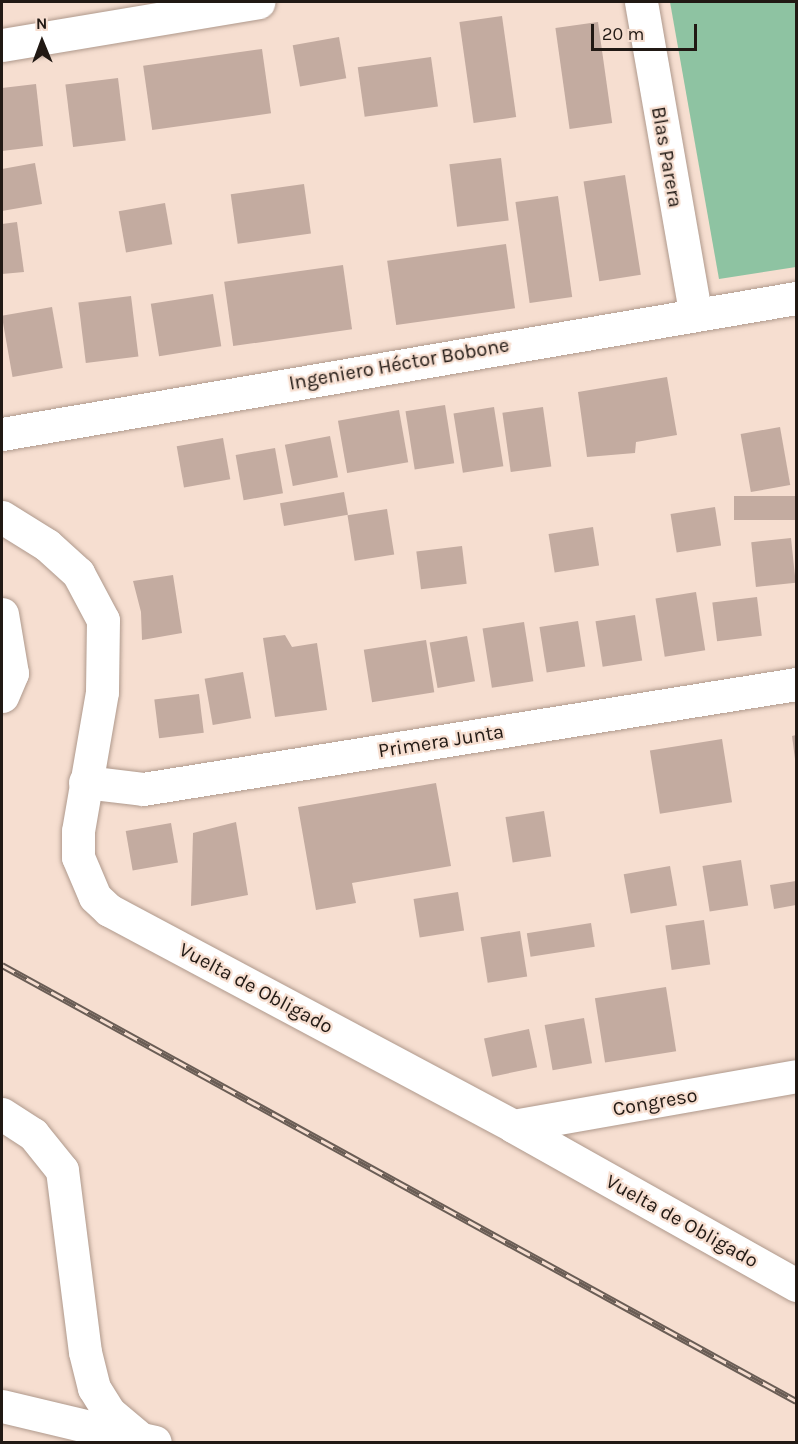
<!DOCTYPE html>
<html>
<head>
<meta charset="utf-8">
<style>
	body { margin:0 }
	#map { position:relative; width:798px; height:1444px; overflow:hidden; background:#f6ded0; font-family:Karla,sans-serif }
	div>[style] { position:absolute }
	.green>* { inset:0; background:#8ec3a2 }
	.building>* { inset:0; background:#c3aba0; transform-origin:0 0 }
	.roads { filter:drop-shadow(0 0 2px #af998c) drop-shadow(0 0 2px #af998c) }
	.street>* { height:33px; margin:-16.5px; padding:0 16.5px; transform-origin:16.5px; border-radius:16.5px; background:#fff }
	.rail>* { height:7px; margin-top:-3.5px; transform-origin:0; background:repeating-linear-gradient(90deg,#f6ded0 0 14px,#6a5d55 0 28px); box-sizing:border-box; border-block:2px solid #6a5d55 }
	span { translate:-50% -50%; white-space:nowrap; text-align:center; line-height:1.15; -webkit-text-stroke:4.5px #f6ded0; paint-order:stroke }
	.street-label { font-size:20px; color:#211914 }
	.frame { position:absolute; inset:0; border:3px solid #211914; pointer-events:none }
	.north { position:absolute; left:12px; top:12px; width:60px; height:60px; -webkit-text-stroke:4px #f6ded0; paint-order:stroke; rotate:359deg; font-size:16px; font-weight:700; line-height:24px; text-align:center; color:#211914 }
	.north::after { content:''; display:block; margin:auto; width:21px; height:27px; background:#211914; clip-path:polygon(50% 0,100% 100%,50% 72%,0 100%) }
	.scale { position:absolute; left:591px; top:24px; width:106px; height:27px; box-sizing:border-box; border:3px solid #211914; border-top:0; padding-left:8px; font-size:18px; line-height:21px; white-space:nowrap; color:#211914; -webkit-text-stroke:4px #f6ded0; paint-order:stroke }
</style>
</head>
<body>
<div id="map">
	<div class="green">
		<div style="clip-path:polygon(670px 2px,796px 2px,796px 267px,719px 279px)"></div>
	</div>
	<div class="building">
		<div style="left:502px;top:16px;width:102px;height:43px;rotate:82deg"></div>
		<div style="left:598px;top:22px;width:102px;height:43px;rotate:82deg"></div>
		<div style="left:339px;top:37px;width:42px;height:47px;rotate:80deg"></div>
		<div style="left:262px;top:49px;width:65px;height:120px;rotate:82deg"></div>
		<div style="left:431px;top:57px;width:50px;height:74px;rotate:82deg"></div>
		<div style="left:118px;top:78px;width:63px;height:53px;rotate:83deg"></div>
		<div style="clip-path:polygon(36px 84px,43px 146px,2px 151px,2px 88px)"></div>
		<div style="left:501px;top:158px;width:63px;height:52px;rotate:83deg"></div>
		<div style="clip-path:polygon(35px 163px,42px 204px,2px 211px,2px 169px)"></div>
		<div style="left:625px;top:175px;width:101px;height:42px;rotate:81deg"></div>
		<div style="left:304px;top:184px;width:50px;height:74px;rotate:82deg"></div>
		<div style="left:558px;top:196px;width:102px;height:43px;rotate:82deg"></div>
		<div style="left:165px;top:203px;width:42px;height:47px;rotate:80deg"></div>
		<div style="clip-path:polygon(17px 222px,24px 272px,2px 274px,2px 224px)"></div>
		<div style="left:506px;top:244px;width:65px;height:120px;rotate:82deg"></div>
		<div style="left:343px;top:265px;width:65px;height:120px;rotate:82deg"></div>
		<div style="left:213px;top:294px;width:53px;height:63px;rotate:81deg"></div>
		<div style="left:131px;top:296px;width:61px;height:53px;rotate:83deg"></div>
		<div style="left:52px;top:307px;width:62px;height:51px;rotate:80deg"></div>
		<div style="clip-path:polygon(667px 377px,677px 435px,636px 442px,635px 453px,587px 457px,578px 392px)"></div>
		<div style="left:445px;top:405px;width:59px;height:40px;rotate:81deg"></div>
		<div style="left:494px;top:407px;width:60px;height:41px;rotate:81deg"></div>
		<div style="left:543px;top:407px;width:60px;height:41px;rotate:82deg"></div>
		<div style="left:399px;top:410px;width:53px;height:62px;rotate:80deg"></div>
		<div style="left:780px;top:427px;width:59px;height:40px;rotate:80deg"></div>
		<div style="left:330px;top:436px;width:42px;height:46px;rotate:79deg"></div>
		<div style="left:223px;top:438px;width:42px;height:47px;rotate:80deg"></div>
		<div style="left:275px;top:448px;width:46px;height:40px;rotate:80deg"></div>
		<div style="left:344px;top:492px;width:23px;height:65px;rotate:80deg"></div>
		<div style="left:796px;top:496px;width:24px;height:62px;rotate:90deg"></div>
		<div style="left:715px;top:507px;width:39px;height:45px;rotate:81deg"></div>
		<div style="left:387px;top:509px;width:46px;height:40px;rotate:81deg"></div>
		<div style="left:593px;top:527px;width:39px;height:45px;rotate:81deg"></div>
		<div style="left:791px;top:538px;width:45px;height:40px;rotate:84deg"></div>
		<div style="left:462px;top:546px;width:38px;height:46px;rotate:83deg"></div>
		<div style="clip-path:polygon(173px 575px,182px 633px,142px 640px,141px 612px,133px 581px)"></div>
		<div style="left:696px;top:592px;width:59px;height:41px;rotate:81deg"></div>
		<div style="left:757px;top:597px;width:39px;height:45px;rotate:83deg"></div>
		<div style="left:635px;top:615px;width:46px;height:40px;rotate:81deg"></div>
		<div style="left:578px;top:621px;width:46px;height:39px;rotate:81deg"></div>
		<div style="left:524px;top:622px;width:60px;height:42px;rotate:81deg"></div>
		<div style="clip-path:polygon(285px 635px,292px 647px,317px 643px,327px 710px,275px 717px,263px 638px)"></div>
		<div style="left:467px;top:636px;width:46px;height:38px;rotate:80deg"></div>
		<div style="left:426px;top:640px;width:53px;height:63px;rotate:81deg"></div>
		<div style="left:243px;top:672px;width:47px;height:39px;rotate:80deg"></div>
		<div style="left:199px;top:694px;width:39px;height:45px;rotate:83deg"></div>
		<div style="clip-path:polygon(796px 735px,796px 759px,795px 759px,792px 736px)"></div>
		<div style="left:722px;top:739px;width:64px;height:73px;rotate:81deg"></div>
		<div style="clip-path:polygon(436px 783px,451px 866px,352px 883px,356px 903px,316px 910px,298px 807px)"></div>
		<div style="left:544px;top:811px;width:46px;height:39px;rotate:81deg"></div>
		<div style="clip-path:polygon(236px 822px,248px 895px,191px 906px,193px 833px)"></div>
		<div style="left:171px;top:823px;width:40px;height:46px;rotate:80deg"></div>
		<div style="left:741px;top:860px;width:46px;height:39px;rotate:81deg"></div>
		<div style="left:670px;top:866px;width:40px;height:47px;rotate:80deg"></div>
		<div style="clip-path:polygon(796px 881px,796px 905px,774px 909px,770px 885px)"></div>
		<div style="left:458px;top:892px;width:39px;height:45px;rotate:81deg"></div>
		<div style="left:704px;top:920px;width:45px;height:39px;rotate:82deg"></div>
		<div style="left:591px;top:923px;width:24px;height:65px;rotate:81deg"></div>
		<div style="left:520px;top:931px;width:46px;height:40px;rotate:81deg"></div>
		<div style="left:666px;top:987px;width:65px;height:72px;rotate:81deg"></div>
		<div style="left:584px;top:1018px;width:46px;height:40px;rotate:80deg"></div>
		<div style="left:529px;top:1029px;width:39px;height:46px;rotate:78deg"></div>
	</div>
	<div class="roads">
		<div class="street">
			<div style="left:641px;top:2px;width:316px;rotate:80.1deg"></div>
			<div style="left:2px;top:45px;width:260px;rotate:-9.5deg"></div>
			<div style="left:2px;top:434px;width:806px;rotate:-9.72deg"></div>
			<div style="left:2px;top:517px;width:53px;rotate:31.9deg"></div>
			<div style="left:47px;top:545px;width:42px;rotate:42.1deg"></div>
			<div style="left:78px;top:573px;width:53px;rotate:62deg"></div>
			<div style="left:103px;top:620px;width:72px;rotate:90.8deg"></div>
			<div style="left:102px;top:692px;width:141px;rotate:99.8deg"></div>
			<div style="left:78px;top:831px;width:26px;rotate:90deg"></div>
			<div style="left:78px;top:857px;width:43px;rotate:67deg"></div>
			<div style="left:95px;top:897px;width:19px;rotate:43deg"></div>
			<div style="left:109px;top:910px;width:458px;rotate:28.1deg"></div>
			<div style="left:513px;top:1126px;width:325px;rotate:29.3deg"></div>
			<div style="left:2px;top:614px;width:60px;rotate:80.4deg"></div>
			<div style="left:12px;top:673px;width:25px;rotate:113deg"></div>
			<div style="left:85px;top:782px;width:58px;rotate:6.9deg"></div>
			<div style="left:143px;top:789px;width:661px;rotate:-9.13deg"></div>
			<div style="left:2px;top:1114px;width:37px;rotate:33deg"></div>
			<div style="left:33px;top:1134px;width:46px;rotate:51.1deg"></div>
			<div style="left:62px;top:1170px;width:183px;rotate:82.8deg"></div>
			<div style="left:85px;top:1352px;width:37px;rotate:76deg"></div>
			<div style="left:94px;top:1388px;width:28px;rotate:58deg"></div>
			<div style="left:109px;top:1412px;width:42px;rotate:40.2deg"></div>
			<div style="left:141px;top:1439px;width:14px;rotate:12deg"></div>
			<div style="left:513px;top:1126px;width:287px;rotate:-10deg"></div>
			<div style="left:2px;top:1406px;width:138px;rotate:13.4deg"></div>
		</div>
	</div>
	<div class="rail">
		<div style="left:2px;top:965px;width:906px;rotate:28.77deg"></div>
	</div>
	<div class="street-label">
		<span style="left:667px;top:157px;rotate:80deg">Blas Parera</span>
		<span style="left:399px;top:364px;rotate:-10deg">Ingeniero Héctor Bobone</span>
		<span style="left:441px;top:741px;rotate:-9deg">Primera Junta</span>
		<span style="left:256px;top:988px;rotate:28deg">Vuelta de Obligado</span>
		<span style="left:655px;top:1102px;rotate:-10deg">Congreso</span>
		<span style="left:682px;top:1221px;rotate:29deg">Vuelta de Obligado</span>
	</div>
	<div class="frame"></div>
	<div class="north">N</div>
	<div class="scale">20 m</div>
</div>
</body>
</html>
